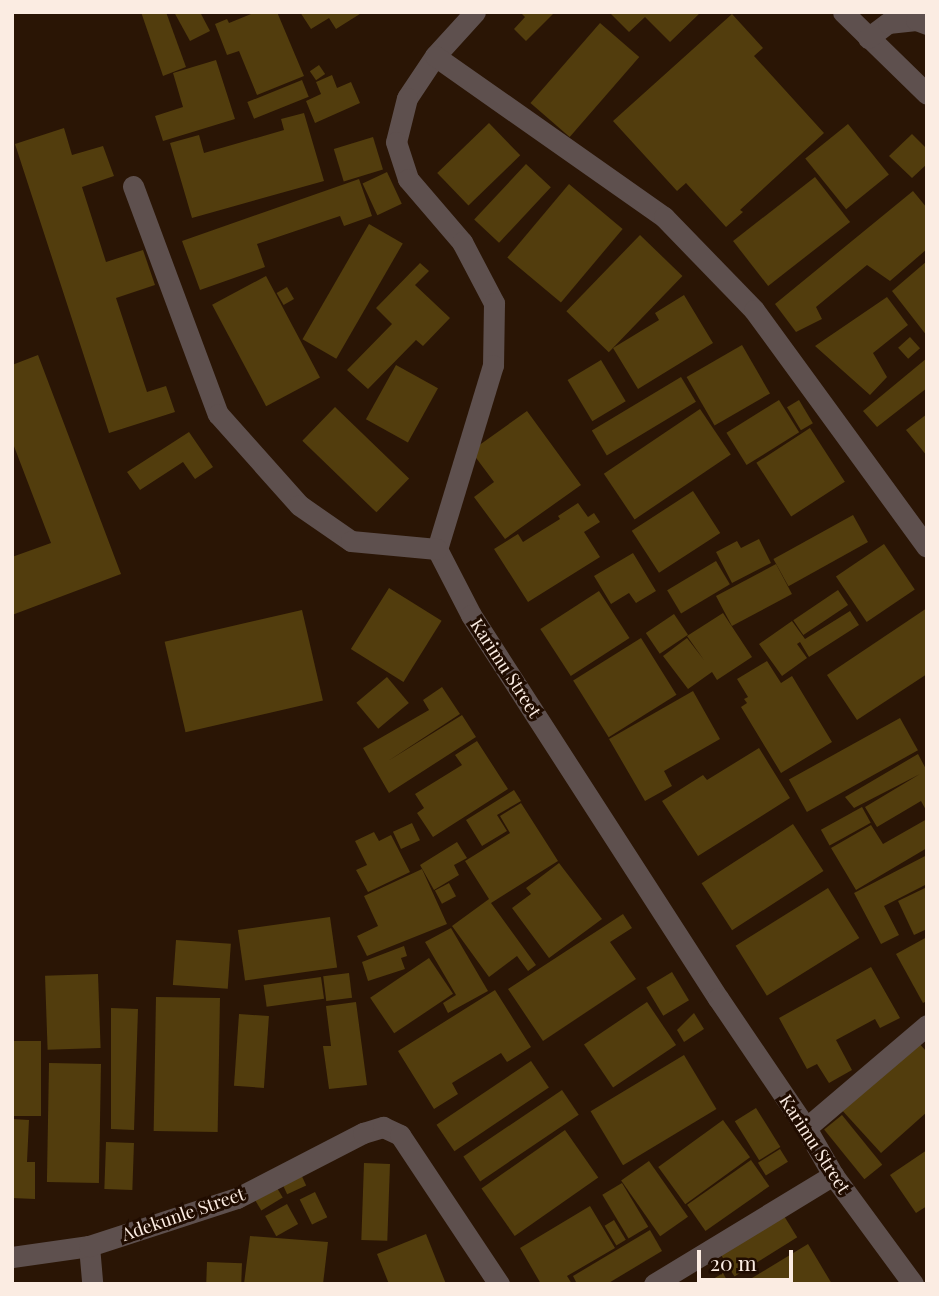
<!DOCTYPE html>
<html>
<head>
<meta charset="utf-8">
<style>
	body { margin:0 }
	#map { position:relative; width:939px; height:1296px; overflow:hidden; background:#2a1505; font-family:"Playfair Display",serif }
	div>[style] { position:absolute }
	.building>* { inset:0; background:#523d0d; transform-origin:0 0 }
	.minor>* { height:21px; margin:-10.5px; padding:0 10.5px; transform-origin:10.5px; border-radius:10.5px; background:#5e504e }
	span { translate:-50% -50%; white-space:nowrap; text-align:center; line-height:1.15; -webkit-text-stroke:6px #200c00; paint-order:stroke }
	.street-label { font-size:18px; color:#fbece2 }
	.frame { position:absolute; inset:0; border:14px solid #fbece2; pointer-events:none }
	.scale { position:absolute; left:697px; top:1250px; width:96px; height:32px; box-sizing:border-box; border:4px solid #fbece2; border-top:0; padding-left:9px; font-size:21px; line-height:24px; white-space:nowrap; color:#fbece2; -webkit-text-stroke:5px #200c00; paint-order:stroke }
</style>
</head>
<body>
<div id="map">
	<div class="building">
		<div style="clip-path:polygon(141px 12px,166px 12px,186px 67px,163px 76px)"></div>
		<div style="clip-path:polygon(174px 12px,200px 12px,210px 31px,190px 41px)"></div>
		<div style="clip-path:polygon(256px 12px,277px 12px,304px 76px,257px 95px,239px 51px,227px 55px,215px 24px,227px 19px,229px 23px)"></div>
		<div style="clip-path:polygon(300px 12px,363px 12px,336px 29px,329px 18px,311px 29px)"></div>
		<div style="clip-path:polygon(520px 12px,555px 12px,526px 41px,514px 29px,525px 17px)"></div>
		<div style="clip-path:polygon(609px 12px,701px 12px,670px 42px,645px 17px,629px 32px)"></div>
		<div style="clip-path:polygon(732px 14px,763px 48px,754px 56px,824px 133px,740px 210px,743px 212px,726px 227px,686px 183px,677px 191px,613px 121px)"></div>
		<div style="left:600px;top:23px;width:52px;height:106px;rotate:41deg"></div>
		<div style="clip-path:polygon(216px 60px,235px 119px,163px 141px,155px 116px,183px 107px,173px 73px)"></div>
		<div style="left:319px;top:65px;width:11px;height:11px;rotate:56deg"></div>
		<div style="clip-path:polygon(332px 75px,337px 88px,351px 82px,360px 103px,315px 123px,306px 101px,321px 94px,316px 82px)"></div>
		<div style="left:302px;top:80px;width:18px;height:59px;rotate:68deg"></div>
		<div style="clip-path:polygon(304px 113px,324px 181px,192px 218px,170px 143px,199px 135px,204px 153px,284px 130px,281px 119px)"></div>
		<div style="left:489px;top:123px;width:45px;height:72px;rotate:46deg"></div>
		<div style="left:848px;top:124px;width:65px;height:55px;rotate:51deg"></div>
		<div style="clip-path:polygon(64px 128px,72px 155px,103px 146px,114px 176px,82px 187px,106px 262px,143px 250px,155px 285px,116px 298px,147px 392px,166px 386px,175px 412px,109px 433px,15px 144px)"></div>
		<div style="clip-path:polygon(912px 134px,927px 149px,927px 164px,912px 178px,889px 156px)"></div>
		<div style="left:373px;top:137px;width:34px;height:41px;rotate:73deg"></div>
		<div style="left:526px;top:164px;width:34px;height:76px;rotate:43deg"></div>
		<div style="left:387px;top:172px;width:35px;height:27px;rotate:65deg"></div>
		<div style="left:815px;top:177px;width:57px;height:104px;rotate:52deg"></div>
		<div style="clip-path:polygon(359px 179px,372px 216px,344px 226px,340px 216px,257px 244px,265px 267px,200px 290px,182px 241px)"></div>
		<div style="left:569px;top:184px;width:70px;height:96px;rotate:40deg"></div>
		<div style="clip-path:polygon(913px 191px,927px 208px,927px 249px,890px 281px,867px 265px,816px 307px,822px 319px,796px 332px,775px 304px)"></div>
		<div style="left:369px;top:224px;width:39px;height:133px;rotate:30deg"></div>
		<div style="left:640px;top:235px;width:59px;height:106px;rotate:44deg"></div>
		<div style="clip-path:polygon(927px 261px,927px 336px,892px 291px)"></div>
		<div style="clip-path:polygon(420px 263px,429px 271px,415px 285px,450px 318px,423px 346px,416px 340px,368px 389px,347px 370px,392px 324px,376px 308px)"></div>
		<div style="left:266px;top:276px;width:115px;height:61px;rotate:62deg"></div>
		<div style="left:287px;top:287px;width:14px;height:12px;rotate:60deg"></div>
		<div style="clip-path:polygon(684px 295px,713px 343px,638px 389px,613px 348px,659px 320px,655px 313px)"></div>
		<div style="clip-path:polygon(887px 297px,908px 325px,873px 353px,887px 377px,870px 395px,815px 346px)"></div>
		<div style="left:910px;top:337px;width:15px;height:16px;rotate:48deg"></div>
		<div style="left:742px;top:345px;width:56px;height:64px;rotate:60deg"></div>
		<div style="clip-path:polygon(38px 355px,121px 574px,12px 615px,12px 557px,51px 543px,12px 441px,12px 365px)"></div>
		<div style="clip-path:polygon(927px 358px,927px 388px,877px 427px,863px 411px)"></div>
		<div style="left:601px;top:360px;width:48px;height:39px;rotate:59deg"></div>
		<div style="left:396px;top:365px;width:48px;height:62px;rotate:29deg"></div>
		<div style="left:681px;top:377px;width:29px;height:104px;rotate:59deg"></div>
		<div style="left:779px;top:400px;width:38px;height:62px;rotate:58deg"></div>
		<div style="left:799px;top:400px;width:27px;height:14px;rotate:59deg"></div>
		<div style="left:335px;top:407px;width:103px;height:47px;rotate:44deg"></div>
		<div style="left:700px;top:409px;width:55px;height:116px;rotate:56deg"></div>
		<div style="clip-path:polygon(527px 411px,581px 485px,505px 539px,474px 497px,494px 482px,471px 451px)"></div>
		<div style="clip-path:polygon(927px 414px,927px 456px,906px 430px)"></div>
		<div style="left:810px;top:428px;width:64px;height:64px;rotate:57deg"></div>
		<div style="clip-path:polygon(189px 432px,213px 467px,195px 479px,183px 462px,140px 490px,127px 472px)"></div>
		<div style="left:693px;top:491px;width:50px;height:73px;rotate:57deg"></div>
		<div style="clip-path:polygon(578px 503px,588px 517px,594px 513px,600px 522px,584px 532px,600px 557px,528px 602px,494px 549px,518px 534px,523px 542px,560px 519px,558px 516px)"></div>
		<div style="left:853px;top:515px;width:31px;height:91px;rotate:61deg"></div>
		<div style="clip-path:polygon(759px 539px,771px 563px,732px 583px,716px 552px,737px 541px,741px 548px)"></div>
		<div style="left:884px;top:544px;width:55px;height:58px;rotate:56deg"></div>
		<div style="clip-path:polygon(633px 553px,656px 591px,636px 603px,629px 593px,611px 604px,594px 576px)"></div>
		<div style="left:716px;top:561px;width:27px;height:57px;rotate:59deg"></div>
		<div style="left:776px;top:564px;width:34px;height:68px;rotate:62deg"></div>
		<div style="left:389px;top:588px;width:62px;height:72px;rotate:32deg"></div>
		<div style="left:838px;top:590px;width:18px;height:54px;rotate:56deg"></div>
		<div style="left:599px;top:591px;width:56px;height:70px;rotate:57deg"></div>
		<div style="clip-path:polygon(927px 608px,927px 674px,857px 720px,827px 675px)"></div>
		<div style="left:302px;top:610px;width:93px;height:141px;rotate:77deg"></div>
		<div style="clip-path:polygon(850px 611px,859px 625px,809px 657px,800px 642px,797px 644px,807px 658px,782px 676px,759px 644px,792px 621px,805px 639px)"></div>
		<div style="clip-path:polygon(723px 613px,752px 657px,717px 680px,712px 672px,688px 689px,663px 656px,687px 638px,704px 660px,687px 636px)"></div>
		<div style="left:674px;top:614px;width:25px;height:34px;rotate:56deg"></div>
		<div style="left:641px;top:638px;width:67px;height:80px;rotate:58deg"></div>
		<div style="clip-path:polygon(767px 661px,781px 683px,792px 676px,832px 742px,781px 773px,741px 707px,747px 703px,744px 699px,748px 697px,737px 679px)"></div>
		<div style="left:387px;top:677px;width:34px;height:40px;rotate:50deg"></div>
		<div style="clip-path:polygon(442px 687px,460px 714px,388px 761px,462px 715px,476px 737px,389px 793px,363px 748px,429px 710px,423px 700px)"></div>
		<div style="clip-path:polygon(693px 691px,720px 739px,664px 771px,672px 786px,645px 801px,609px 739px)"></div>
		<div style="left:900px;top:718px;width:37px;height:127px;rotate:61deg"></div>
		<div style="clip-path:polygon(477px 741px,508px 789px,433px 837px,417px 813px,424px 808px,415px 794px,462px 765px,455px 755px)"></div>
		<div style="clip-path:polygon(759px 748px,790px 798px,698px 856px,662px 801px,703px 775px,707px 780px)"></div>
		<div style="clip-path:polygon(918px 754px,927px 771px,927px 812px,921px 801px,877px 827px,865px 807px,920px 774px,854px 808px,845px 797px)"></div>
		<div style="clip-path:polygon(514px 790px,521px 801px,497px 815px,507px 831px,482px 846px,466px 820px)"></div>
		<div style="clip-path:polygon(521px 803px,558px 861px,491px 903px,536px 965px,528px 971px,517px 956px,489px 977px,452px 926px,489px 899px,465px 861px,510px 833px,500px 816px)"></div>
		<div style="left:862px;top:807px;width:18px;height:47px;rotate:61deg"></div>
		<div style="clip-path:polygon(927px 819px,927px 848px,856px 890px,831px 848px,871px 825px,883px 844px)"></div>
		<div style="left:412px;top:823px;width:19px;height:21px;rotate:65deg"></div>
		<div style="left:793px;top:824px;width:56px;height:109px;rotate:57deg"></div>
		<div style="clip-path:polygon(374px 832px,379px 841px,391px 835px,410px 872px,368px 892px,356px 870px,367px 865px,355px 841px)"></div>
		<div style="clip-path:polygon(457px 842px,467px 858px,454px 865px,459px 875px,434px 890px,420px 865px)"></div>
		<div style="clip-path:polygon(927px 855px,927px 884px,884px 906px,899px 935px,881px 944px,854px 893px)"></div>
		<div style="clip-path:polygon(559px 863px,602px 919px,549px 958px,512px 908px,531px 894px,526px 888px)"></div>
		<div style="clip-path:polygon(422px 869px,447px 924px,367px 956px,357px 936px,378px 926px,364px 896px)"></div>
		<div style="left:449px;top:883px;width:15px;height:16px;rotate:62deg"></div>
		<div style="clip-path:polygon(927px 887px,927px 929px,914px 935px,898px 901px)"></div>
		<div style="left:828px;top:888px;width:59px;height:109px;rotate:58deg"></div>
		<div style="clip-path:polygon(623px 914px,632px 928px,610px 942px,636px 979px,543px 1041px,508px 989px)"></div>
		<div style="left:330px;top:917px;width:51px;height:93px;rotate:82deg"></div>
		<div style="clip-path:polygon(451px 928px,488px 991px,448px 1013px,443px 1003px,456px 995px,425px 942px)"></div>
		<div style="clip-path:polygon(927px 937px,927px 1001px,923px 1003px,896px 954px)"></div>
		<div style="left:176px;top:940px;width:55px;height:45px;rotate:4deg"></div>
		<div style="clip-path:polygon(404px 946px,407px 956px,401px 958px,405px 969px,368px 981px,362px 962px)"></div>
		<div style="left:429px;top:958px;width:43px;height:71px;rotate:56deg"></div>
		<div style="clip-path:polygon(871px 967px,900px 1018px,880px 1028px,875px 1019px,836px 1040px,852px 1070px,829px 1083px,817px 1064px,807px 1069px,779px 1018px)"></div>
		<div style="left:672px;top:972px;width:33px;height:30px;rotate:59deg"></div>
		<div style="left:349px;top:973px;width:25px;height:26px;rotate:83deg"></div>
		<div style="left:98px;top:974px;width:74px;height:53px;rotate:88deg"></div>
		<div style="left:321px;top:977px;width:22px;height:58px;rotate:82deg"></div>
		<div style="clip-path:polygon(495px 990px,531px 1047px,507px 1062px,501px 1053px,452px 1083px,458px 1094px,434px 1109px,398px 1051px)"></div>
		<div style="left:156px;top:997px;width:64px;height:134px;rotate:1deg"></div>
		<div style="clip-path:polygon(356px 1002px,367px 1085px,329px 1089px,323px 1046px,331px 1046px,326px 1006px)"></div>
		<div style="left:647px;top:1002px;width:52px;height:76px;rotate:56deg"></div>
		<div style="clip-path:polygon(111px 1008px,138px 1009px,134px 1130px,111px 1129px)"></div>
		<div style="clip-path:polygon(694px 1013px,704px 1029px,684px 1042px,677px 1030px)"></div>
		<div style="left:239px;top:1014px;width:30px;height:72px;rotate:4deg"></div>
		<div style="left:12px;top:1041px;width:29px;height:75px"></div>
		<div style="clip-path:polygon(917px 1041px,927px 1052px,927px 1112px,881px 1153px,840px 1108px)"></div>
		<div style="left:684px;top:1055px;width:63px;height:109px;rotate:59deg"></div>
		<div style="left:531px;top:1061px;width:32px;height:114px;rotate:56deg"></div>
		<div style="left:49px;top:1063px;width:52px;height:119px;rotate:1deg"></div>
		<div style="left:562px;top:1090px;width:30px;height:119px;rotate:56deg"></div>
		<div style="left:756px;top:1108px;width:46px;height:25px;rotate:58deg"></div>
		<div style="left:842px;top:1115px;width:64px;height:23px;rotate:51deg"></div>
		<div style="clip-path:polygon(12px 1119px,29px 1120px,27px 1162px,35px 1162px,35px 1199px,12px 1198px)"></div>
		<div style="left:723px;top:1120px;width:46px;height:80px;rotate:54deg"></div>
		<div style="left:565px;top:1130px;width:58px;height:102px;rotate:55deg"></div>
		<div style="left:106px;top:1142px;width:28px;height:47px;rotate:2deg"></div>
		<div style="left:780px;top:1149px;width:15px;height:26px;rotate:58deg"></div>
		<div style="clip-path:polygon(927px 1150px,927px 1206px,916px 1213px,890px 1175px)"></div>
		<div style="left:751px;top:1160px;width:32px;height:78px;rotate:55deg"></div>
		<div style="left:649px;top:1161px;width:68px;height:34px;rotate:55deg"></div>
		<div style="left:364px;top:1163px;width:26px;height:77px;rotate:2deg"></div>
		<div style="left:299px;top:1170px;width:17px;height:21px;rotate:65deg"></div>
		<div style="left:274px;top:1183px;width:17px;height:25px;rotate:59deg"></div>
		<div style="left:622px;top:1183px;width:51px;height:23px;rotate:59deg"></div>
		<div style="left:315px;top:1192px;width:28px;height:17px;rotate:64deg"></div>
		<div style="left:287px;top:1204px;width:23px;height:25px;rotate:61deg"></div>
		<div style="clip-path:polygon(590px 1206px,615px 1248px,567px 1276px,572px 1284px,541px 1284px,520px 1248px)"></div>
		<div style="left:784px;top:1216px;width:25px;height:74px;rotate:58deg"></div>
		<div style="left:614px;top:1220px;width:23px;height:11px;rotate:59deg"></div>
		<div style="clip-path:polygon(650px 1230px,662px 1251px,607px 1284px,577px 1284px,573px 1276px)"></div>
		<div style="clip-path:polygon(426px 1234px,446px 1284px,389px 1284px,377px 1254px)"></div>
		<div style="clip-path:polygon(250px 1236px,328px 1242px,323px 1284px,244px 1284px)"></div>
		<div style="clip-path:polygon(808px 1244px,832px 1284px,742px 1284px)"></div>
		<div style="left:207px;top:1262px;width:35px;height:22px;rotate:2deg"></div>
		<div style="clip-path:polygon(723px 1273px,729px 1284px,705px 1284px)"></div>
	</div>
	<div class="minor">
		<div style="left:475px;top:12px;width:59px;rotate:132.3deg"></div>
		<div style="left:435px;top:56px;width:50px;rotate:123.7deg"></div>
		<div style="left:407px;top:98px;width:45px;rotate:104deg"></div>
		<div style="left:396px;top:142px;width:39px;rotate:72deg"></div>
		<div style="left:408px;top:179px;width:83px;rotate:49.4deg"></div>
		<div style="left:462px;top:242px;width:69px;rotate:62.3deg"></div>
		<div style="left:494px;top:303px;width:62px;rotate:90.9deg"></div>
		<div style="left:493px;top:365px;width:192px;rotate:106.9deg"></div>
		<div style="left:437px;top:549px;width:74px;rotate:62.7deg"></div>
		<div style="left:471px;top:615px;width:456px;rotate:57.2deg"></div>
		<div style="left:718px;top:998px;width:157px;rotate:55.9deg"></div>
		<div style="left:806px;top:1128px;width:54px;rotate:60.1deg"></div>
		<div style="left:833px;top:1175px;width:135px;rotate:53.7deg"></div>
		<div style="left:843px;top:12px;width:117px;rotate:44.3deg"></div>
		<div style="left:868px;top:38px;width:25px;rotate:-37deg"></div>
		<div style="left:888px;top:23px;width:28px;rotate:-6deg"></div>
		<div style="left:916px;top:20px;width:12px;rotate:20deg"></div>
		<div style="left:435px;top:56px;width:280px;rotate:35.1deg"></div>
		<div style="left:664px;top:217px;width:129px;rotate:45.9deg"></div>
		<div style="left:754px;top:310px;width:293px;rotate:53.9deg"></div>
		<div style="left:133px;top:186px;width:243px;rotate:69.6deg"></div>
		<div style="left:218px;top:414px;width:122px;rotate:48.3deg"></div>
		<div style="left:299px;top:505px;width:63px;rotate:34.7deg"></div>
		<div style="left:351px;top:541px;width:86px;rotate:5.3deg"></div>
		<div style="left:806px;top:1128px;width:159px;rotate:-40.4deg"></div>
		<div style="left:89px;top:1246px;width:38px;rotate:85deg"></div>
		<div style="left:12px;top:1257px;width:78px;rotate:-8.1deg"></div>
		<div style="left:89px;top:1246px;width:156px;rotate:-18deg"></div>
		<div style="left:237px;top:1198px;width:142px;rotate:-27.3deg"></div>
		<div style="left:363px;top:1133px;width:21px;rotate:-17deg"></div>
		<div style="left:383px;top:1127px;width:19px;rotate:25deg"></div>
		<div style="left:400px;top:1135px;width:179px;rotate:56.4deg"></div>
		<div style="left:654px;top:1284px;width:210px;rotate:-31.3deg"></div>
	</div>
	<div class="street-label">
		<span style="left:506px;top:668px;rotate:57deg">Karimu Street</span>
		<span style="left:815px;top:1144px;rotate:57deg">Karimu Street</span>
		<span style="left:183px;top:1214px;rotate:-19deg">Adekunle Street</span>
	</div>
	<div class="frame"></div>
	<div class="scale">20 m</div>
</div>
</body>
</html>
